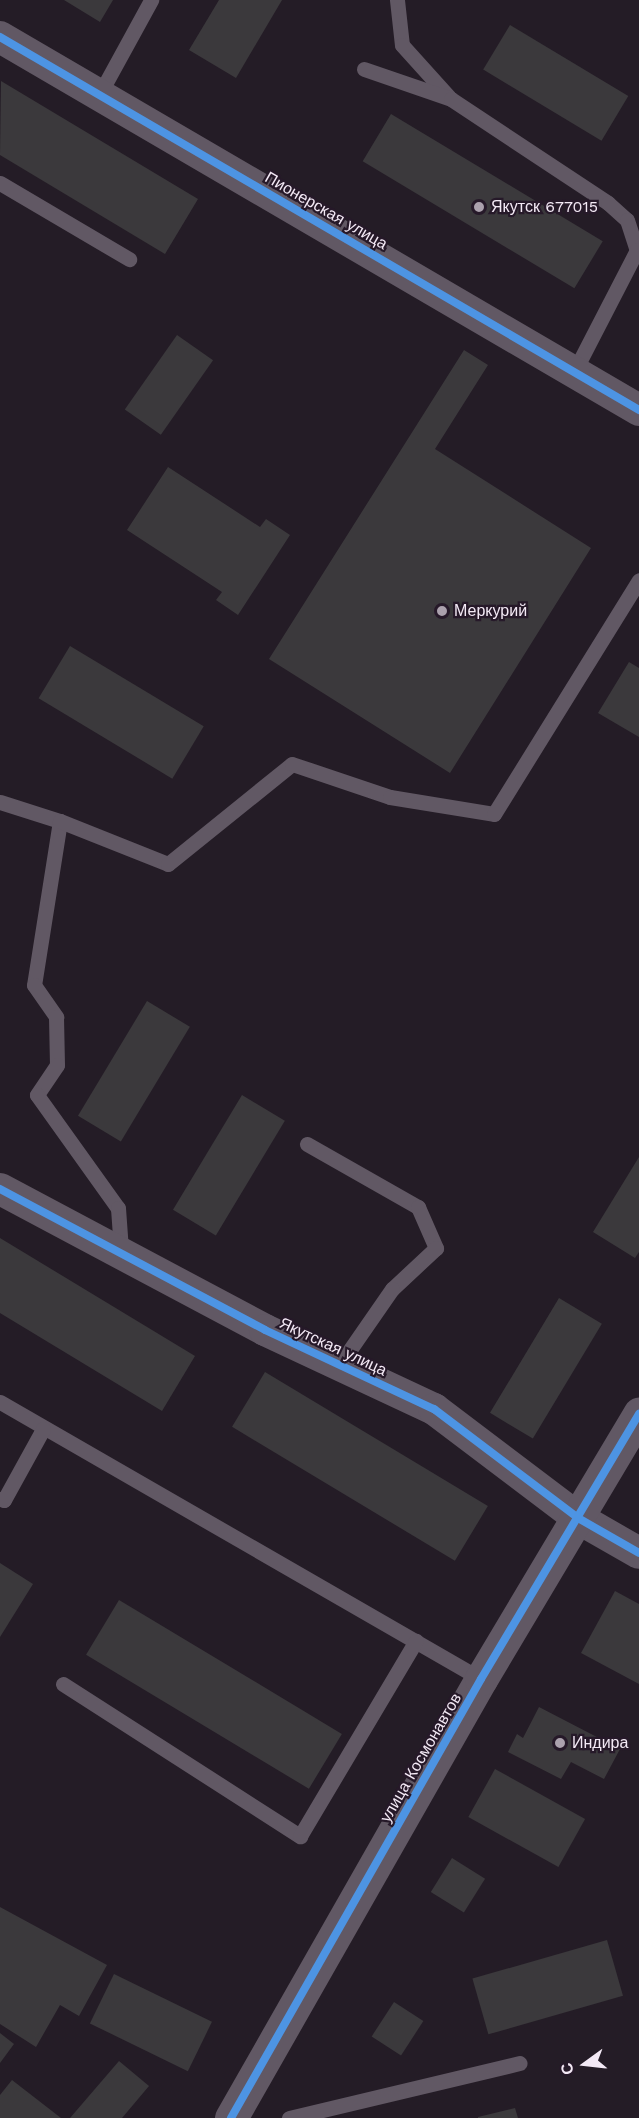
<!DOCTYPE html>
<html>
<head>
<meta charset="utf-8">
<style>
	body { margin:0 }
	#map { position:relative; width:639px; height:2118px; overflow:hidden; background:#241c26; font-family:"Work Sans",sans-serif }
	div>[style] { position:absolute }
	.building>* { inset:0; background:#3b393c; transform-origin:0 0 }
	.service>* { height:15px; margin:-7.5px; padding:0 7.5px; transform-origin:7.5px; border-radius:7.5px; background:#615864 }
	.minor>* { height:32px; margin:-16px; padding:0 16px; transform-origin:16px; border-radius:16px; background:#615864 }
	.tertiary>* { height:33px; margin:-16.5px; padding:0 16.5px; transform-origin:16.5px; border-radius:16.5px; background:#615864 }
	.cycleway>* { height:8px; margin:-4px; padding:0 4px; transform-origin:4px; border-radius:4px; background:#4d94e3 }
	.dots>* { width:16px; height:16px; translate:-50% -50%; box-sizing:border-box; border:3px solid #261929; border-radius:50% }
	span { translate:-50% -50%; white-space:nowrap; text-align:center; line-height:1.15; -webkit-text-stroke:4.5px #261929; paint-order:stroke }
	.poi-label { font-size:16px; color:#f3e9f5 }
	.left { translate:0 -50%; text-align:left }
	.street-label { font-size:16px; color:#f3e9f5 }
	.north { position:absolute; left:555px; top:2034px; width:60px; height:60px; -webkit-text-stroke:4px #261929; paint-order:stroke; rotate:255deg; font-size:16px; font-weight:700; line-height:24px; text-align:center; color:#f3e9f5 }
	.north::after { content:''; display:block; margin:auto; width:21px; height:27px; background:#f3e9f5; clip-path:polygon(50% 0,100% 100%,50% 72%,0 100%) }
</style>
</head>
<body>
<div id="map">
	<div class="building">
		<div style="clip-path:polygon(64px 0,113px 0,100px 22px)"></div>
		<div style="clip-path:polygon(219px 0,282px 0,236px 78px,189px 50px)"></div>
		<div style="left:510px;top:25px;width:138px;height:52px;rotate:31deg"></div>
		<div style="clip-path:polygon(1px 81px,198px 199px,165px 254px,0 155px)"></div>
		<div style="left:391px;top:114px;width:247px;height:55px;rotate:31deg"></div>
		<div style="left:177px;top:335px;width:44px;height:91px;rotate:35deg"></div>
		<div style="clip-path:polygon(464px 350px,488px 365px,435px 449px,591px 548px,450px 773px,269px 659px)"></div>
		<div style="clip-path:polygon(168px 467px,260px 527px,266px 519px,290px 535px,238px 615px,216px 600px,222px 592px,127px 530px)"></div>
		<div style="left:70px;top:646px;width:156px;height:61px;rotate:31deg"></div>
		<div style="clip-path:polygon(629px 662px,639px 668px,639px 737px,598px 713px)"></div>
		<div style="left:147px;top:1001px;width:50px;height:134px;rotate:31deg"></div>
		<div style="left:242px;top:1095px;width:50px;height:134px;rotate:31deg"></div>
		<div style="clip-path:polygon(639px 1157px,639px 1252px,635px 1258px,593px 1232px)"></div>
		<div style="clip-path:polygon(0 1238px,195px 1356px,162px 1411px,0 1313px)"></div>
		<div style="left:559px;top:1298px;width:50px;height:134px;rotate:31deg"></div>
		<div style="left:265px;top:1372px;width:260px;height:64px;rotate:31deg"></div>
		<div style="clip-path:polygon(0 1563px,33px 1584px,0 1637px)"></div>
		<div style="clip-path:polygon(615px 1591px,639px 1604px,639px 1684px,581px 1653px)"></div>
		<div style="left:119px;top:1600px;width:260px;height:64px;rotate:31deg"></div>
		<div style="clip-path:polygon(539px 1707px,620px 1749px,604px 1779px,571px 1762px,561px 1779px,508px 1752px,517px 1734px,523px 1738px)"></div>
		<div style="left:495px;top:1769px;width:103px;height:55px;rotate:29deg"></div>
		<div style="left:452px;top:1858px;width:39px;height:40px;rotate:32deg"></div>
		<div style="clip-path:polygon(0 1907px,107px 1965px,79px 2016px,60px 2005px,36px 2047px,0 2024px)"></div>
		<div style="left:607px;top:1940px;width:58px;height:140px;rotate:74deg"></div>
		<div style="left:114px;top:1974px;width:109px;height:55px;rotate:26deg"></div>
		<div style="left:394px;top:2002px;width:35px;height:41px;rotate:33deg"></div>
		<div style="clip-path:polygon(0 2033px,14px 2044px,0 2063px)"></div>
		<div style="clip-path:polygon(119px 2061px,149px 2086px,122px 2118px,70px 2118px)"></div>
		<div style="clip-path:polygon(12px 2080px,61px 2118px,0 2118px,0 2095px)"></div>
		<div style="clip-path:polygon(515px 2108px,518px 2118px,478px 2118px,478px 2117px)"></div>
	</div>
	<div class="service">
		<div style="left:397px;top:0;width:45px;rotate:83.7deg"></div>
		<div style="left:402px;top:45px;width:70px;rotate:47.9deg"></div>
		<div style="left:364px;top:69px;width:92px;rotate:19deg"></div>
		<div style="left:451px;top:99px;width:188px;rotate:33.5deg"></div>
		<div style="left:608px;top:203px;width:25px;rotate:42deg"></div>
		<div style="left:627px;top:220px;width:32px;rotate:72deg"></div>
		<div style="left:637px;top:250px;width:135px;rotate:117.3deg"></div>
		<div style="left:98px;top:97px;width:111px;rotate:-61.3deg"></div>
		<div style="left:0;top:183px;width:150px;rotate:30.5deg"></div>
		<div style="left:0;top:802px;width:63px;rotate:17.6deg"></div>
		<div style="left:60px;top:821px;width:166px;rotate:99deg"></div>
		<div style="left:34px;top:985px;width:39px;rotate:55deg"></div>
		<div style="left:56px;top:1017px;width:48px;rotate:88.8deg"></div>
		<div style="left:57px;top:1065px;width:36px;rotate:124deg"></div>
		<div style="left:37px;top:1095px;width:139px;rotate:54.4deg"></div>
		<div style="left:118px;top:1208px;width:42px;rotate:85.9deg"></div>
		<div style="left:60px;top:821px;width:116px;rotate:21.7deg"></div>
		<div style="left:168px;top:864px;width:159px;rotate:-38.9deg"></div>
		<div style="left:292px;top:764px;width:103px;rotate:18.6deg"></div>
		<div style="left:390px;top:797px;width:105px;rotate:9.3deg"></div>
		<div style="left:494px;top:814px;width:275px;rotate:-58.2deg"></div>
		<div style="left:307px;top:1144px;width:128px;rotate:29.6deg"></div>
		<div style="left:418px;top:1207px;width:45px;rotate:66.3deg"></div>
		<div style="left:436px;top:1248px;width:60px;rotate:137deg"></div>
		<div style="left:392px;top:1289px;width:91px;rotate:124.7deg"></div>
		<div style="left:0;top:1402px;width:555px;rotate:29.94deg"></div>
		<div style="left:0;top:1499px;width:4px;rotate:14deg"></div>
		<div style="left:4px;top:1500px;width:81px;rotate:-61.2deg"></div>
		<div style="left:63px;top:1684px;width:282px;rotate:32.7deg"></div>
		<div style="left:300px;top:1836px;width:227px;rotate:-59.3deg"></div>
		<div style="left:289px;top:2118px;width:237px;rotate:-13.4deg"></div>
	</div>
	<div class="minor">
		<div style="left:0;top:37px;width:740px;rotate:30.27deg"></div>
		<div style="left:0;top:1189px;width:300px;rotate:28deg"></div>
		<div style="left:265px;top:1330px;width:187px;rotate:25.1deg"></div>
		<div style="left:434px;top:1409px;width:181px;rotate:37.1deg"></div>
		<div style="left:578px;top:1518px;width:70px;rotate:29.8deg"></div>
	</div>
	<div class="tertiary">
		<div style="left:231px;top:2118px;width:505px;rotate:-60.34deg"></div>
		<div style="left:481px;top:1679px;width:309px;rotate:-59.2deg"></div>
	</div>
	<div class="cycleway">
		<div style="left:0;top:37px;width:740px;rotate:30.27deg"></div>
		<div style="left:0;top:1189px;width:300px;rotate:28deg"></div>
		<div style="left:265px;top:1330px;width:187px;rotate:25.1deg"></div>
		<div style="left:434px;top:1409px;width:181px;rotate:37.1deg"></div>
		<div style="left:578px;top:1518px;width:70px;rotate:29.8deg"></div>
		<div style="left:231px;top:2118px;width:505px;rotate:-60.34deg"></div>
		<div style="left:481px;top:1679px;width:309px;rotate:-59.2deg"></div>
	</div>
	<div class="dots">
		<div style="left:479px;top:207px;background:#aba1ad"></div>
		<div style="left:442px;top:611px;background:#aba1ad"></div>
		<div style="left:560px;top:1743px;background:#aba1ad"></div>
	</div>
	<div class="poi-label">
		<span class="left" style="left:491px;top:207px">Якутск 677015</span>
		<span class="left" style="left:454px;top:611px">Меркурий</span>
		<span class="left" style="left:572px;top:1743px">Индира</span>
	</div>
	<div class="street-label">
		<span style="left:326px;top:211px;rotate:30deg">Пионерская улица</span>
		<span style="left:333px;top:1347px;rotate:25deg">Якутская улица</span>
		<span style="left:421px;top:1758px;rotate:-60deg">улица Космонавтов</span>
	</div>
	<div class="north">С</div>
</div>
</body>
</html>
